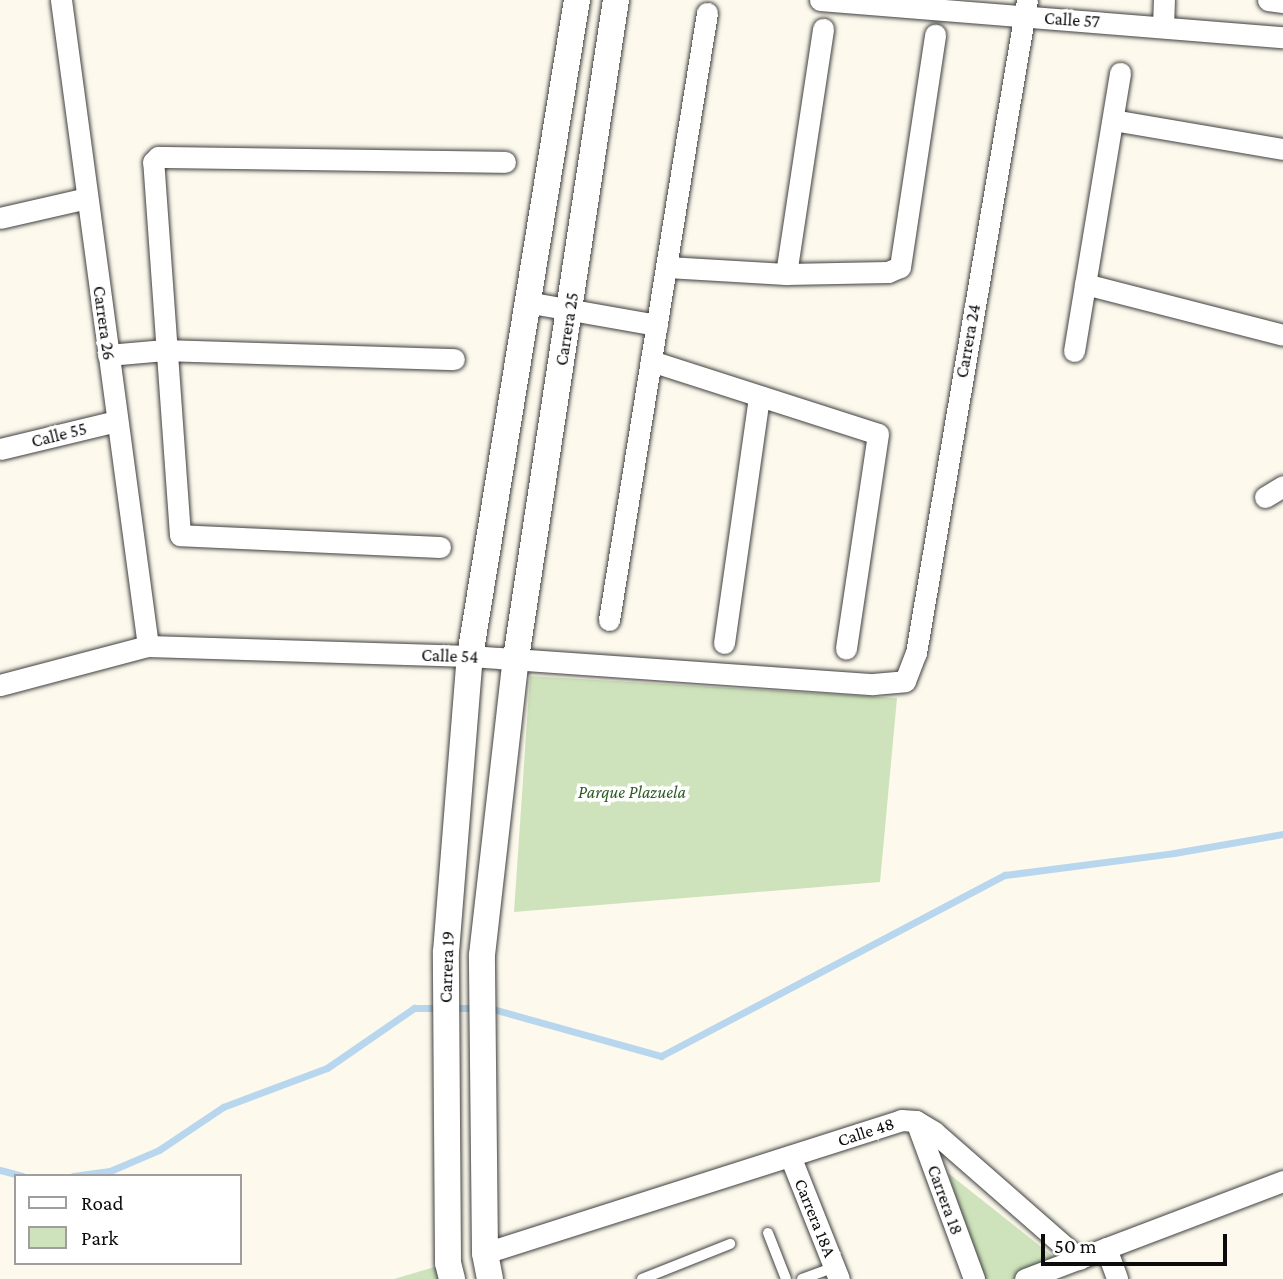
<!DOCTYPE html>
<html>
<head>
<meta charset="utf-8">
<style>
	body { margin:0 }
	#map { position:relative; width:1283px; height:1279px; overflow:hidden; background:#fdfaed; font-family:"Crimson Pro",serif }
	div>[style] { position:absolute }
	.green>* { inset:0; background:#cee3bb }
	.stream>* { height:7px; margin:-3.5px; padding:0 3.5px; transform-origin:3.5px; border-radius:3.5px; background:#b8d7ee }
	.roads { filter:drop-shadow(0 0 2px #3f3f3f) drop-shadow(0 0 2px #3f3f3f) }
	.service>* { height:10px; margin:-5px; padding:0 5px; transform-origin:5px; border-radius:5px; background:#fff }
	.minor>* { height:21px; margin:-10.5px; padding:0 10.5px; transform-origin:10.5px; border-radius:10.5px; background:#fff }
	.tertiary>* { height:26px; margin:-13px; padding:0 13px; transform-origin:13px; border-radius:13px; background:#fff }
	span { translate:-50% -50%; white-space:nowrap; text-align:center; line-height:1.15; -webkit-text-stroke:7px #fff; paint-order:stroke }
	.street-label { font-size:18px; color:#0c0c0c }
	.park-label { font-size:18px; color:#2e5b25; font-style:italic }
	.legend { position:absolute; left:14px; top:1174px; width:228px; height:91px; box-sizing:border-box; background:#fff; border:2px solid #9e9e9e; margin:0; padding:9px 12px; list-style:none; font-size:21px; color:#0c0c0c }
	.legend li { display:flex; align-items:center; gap:14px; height:35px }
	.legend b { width:35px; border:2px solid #9e9e9e }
	.scale { position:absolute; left:1041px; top:1234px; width:186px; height:32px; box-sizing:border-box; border:4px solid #0c0c0c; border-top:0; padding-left:9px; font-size:21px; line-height:24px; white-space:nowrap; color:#0c0c0c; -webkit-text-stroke:5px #fff; paint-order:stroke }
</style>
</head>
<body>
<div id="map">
	<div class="green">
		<div style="clip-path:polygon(530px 676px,897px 698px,880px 882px,514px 912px)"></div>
		<div style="clip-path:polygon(948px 1173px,1064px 1265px,1025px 1279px,983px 1279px)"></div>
		<div style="clip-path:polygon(448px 1263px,452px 1279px,394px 1279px)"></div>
	</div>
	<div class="stream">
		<div style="left:489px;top:1008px;width:179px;rotate:15.6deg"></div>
		<div style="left:661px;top:1056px;width:389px;rotate:-27.8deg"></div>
		<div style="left:1005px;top:875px;width:170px;rotate:-7.4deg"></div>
		<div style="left:1174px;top:853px;width:111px;rotate:-9.9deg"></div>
		<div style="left:0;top:1170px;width:23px;rotate:15deg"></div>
		<div style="left:73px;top:1176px;width:37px;rotate:-8deg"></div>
		<div style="left:110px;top:1171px;width:53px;rotate:-23.2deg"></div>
		<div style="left:159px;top:1150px;width:77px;rotate:-33.9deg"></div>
		<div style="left:223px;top:1107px;width:111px;rotate:-20.6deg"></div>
		<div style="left:327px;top:1068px;width:106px;rotate:-34.6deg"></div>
		<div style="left:414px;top:1008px;width:63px"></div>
	</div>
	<div class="roads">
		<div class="service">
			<div style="left:768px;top:1233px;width:49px;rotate:68.6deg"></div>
			<div style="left:642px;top:1279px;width:95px;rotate:-21.7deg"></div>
			<div style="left:802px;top:1279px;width:35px;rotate:-20deg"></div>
		</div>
		<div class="minor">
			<div style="left:61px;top:0;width:652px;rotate:82.33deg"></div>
			<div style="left:820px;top:0;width:464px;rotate:4.6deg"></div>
			<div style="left:1268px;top:0;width:15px;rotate:8deg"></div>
			<div style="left:1163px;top:27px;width:27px;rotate:-88deg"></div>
			<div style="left:1113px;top:120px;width:172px;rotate:9.7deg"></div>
			<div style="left:0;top:218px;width:89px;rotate:-12.9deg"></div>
			<div style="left:667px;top:267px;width:119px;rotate:3.4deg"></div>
			<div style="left:786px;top:274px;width:102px;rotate:-1.1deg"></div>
			<div style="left:888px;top:272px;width:13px;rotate:-23deg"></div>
			<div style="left:900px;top:267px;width:235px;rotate:-81.4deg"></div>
			<div style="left:786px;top:274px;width:248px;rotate:-81.4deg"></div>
			<div style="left:1085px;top:284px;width:204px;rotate:14.4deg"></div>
			<div style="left:526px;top:302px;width:133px;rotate:10deg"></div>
			<div style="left:1074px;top:351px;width:282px;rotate:-80.6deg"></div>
			<div style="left:108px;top:355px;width:57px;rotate:-5deg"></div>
			<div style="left:165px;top:350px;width:289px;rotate:1.8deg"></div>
			<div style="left:651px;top:361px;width:238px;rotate:17.8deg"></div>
			<div style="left:878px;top:434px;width:217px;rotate:98.5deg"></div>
			<div style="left:0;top:449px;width:120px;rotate:-13.5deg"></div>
			<div style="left:1265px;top:497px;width:21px;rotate:-31deg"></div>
			<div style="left:440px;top:547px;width:260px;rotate:-177.4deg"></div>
			<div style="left:180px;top:535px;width:374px;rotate:-94.1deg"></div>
			<div style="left:153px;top:162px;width:7px;rotate:-45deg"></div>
			<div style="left:158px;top:157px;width:347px;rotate:0.8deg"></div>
			<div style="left:609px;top:620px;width:615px;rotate:-80.83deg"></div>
			<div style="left:724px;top:643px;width:249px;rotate:-81.9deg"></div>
			<div style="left:0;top:685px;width:153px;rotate:-14.8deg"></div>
			<div style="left:148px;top:646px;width:322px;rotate:1.8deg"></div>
			<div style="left:470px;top:656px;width:404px;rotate:4deg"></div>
			<div style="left:873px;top:684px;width:32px;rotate:-5deg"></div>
			<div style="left:905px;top:681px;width:30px;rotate:-69deg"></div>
			<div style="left:916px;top:653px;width:662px;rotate:-80.35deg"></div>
			<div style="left:916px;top:1121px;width:168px;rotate:69.8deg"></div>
			<div style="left:790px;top:1156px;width:132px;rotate:68.3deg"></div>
			<div style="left:1106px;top:1248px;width:33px;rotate:70deg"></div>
			<div style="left:485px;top:1253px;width:437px;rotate:-17.7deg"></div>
			<div style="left:901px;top:1120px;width:15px;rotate:4deg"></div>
			<div style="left:916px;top:1121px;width:21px;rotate:31deg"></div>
			<div style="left:934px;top:1132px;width:193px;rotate:41.2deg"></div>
			<div style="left:1025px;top:1279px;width:276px;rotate:-20.8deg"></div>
		</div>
		<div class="tertiary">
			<div style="left:452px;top:1279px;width:16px;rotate:-104deg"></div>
			<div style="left:448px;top:1263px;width:311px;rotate:-90.4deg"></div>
			<div style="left:446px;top:952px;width:297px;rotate:-85.4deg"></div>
			<div style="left:470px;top:656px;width:665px;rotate:-80.74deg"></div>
			<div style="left:490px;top:1279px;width:26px;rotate:-101deg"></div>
			<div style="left:485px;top:1253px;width:298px;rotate:-90.6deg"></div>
			<div style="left:482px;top:955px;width:299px;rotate:-83.5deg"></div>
			<div style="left:516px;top:658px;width:666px;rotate:-81.36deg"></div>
		</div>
	</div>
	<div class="street-label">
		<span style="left:1072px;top:20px;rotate:4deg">Calle 57</span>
		<span style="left:104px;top:323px;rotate:82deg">Carrera 26</span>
		<span style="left:567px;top:329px;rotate:-81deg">Carrera 25</span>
		<span style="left:968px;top:341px;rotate:-80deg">Carrera 24</span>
		<span style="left:59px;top:435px;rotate:-14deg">Calle 55</span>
		<span style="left:450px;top:656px;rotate:2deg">Calle 54</span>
		<span style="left:447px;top:967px;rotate:-88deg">Carrera 19</span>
		<span style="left:866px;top:1132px;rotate:-18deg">Calle 48</span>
		<span style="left:945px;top:1200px;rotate:70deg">Carrera 18</span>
		<span style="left:815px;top:1218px;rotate:68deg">Carrera 18A</span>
	</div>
	<div class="park-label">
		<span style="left:632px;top:792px">Parque Plazuela</span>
	</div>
	<ul class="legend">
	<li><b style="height:9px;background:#fff"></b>Road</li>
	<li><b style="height:19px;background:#cee3bb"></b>Park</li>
	</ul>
	<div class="scale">50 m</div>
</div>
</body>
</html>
